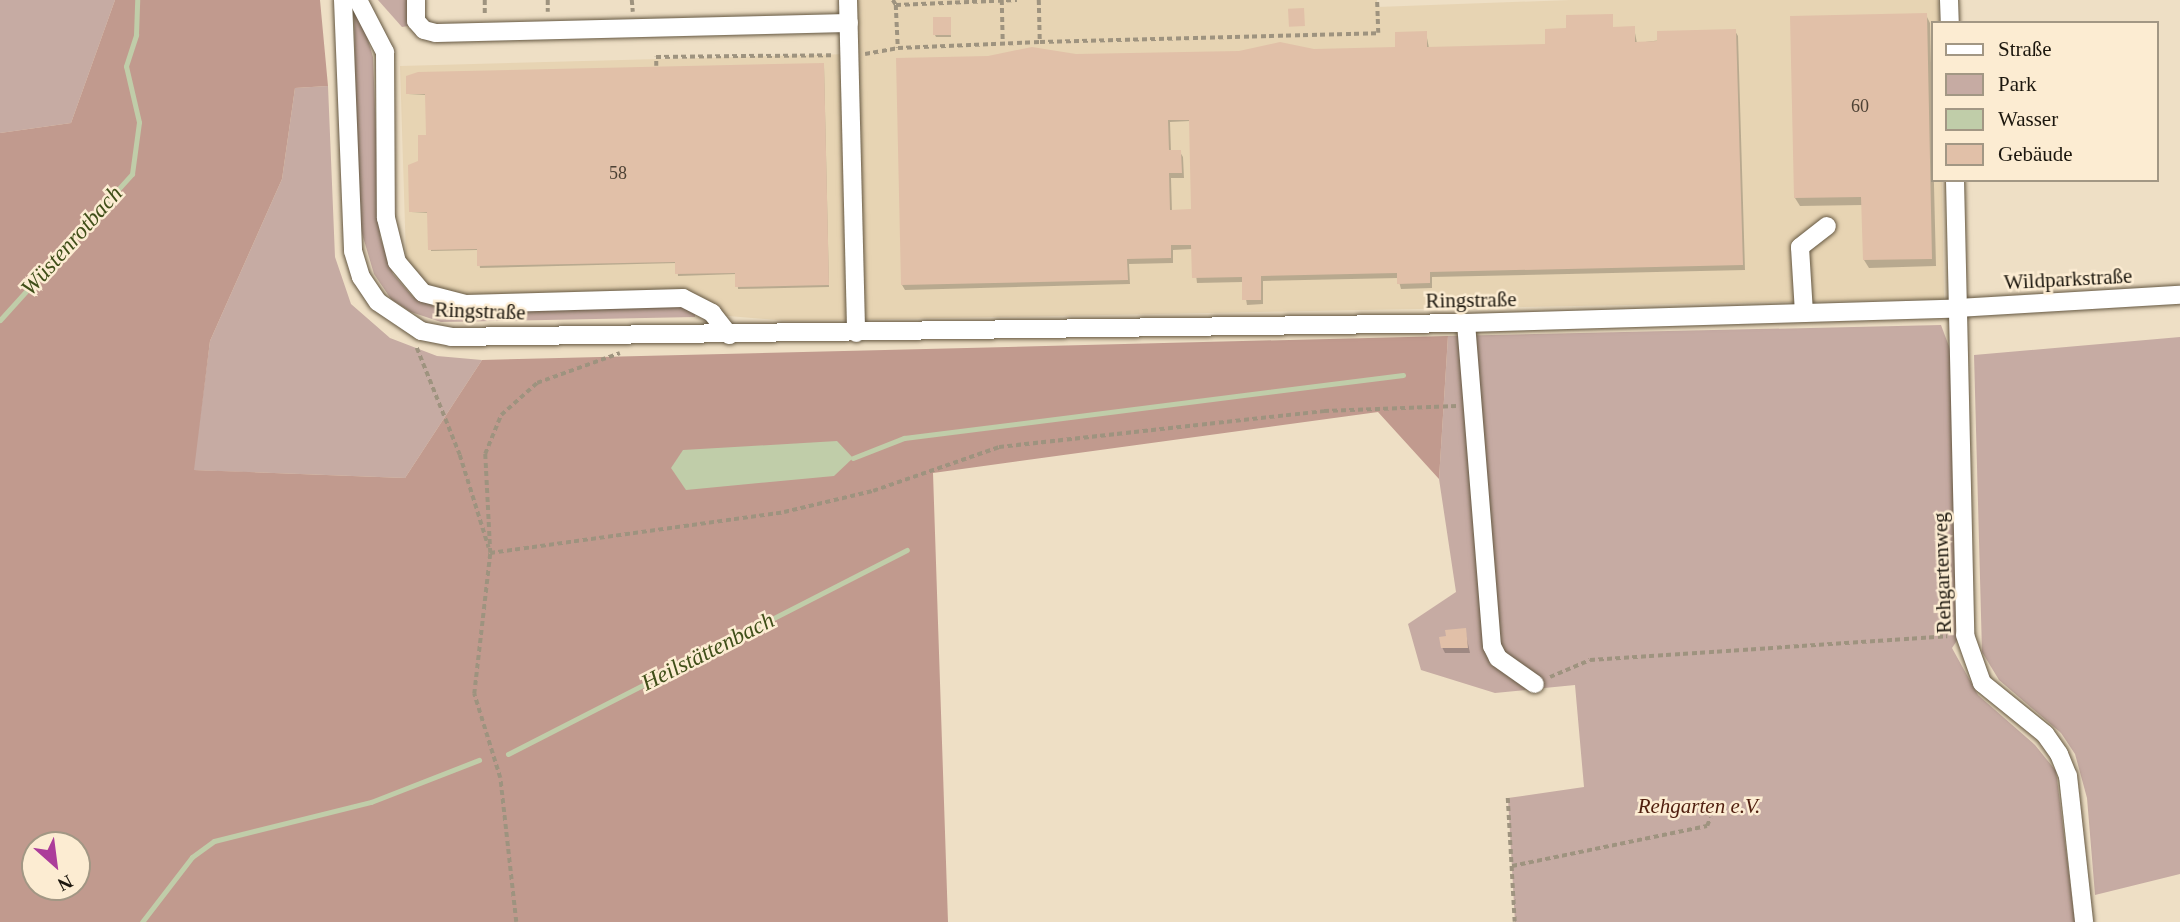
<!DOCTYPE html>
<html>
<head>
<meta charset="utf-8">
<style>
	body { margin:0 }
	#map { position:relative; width:2180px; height:922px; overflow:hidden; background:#eedfc5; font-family:Georgia,serif }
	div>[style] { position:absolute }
	.built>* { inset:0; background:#e7d4b3 }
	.green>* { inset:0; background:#c6aba3 }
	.forest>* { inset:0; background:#c19a8e }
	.water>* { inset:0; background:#c0cda9 }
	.shadow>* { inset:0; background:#0003 }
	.stream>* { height:5px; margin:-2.5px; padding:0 2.5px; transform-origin:2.5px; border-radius:2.5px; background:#c0cda9 }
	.building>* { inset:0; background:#e1c0a8; transform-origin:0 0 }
	.path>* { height:3.5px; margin-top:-1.75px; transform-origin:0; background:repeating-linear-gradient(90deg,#9e937f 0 5px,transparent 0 8.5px) }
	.roads { filter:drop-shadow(0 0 2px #645741) drop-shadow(0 0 2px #645741) }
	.minor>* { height:18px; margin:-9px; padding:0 9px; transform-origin:9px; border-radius:9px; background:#fff }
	span { translate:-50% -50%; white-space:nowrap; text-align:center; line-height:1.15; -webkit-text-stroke:5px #fcecd2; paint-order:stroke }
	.number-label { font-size:18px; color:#4d4134 }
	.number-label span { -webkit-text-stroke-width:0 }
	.street-label { font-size:21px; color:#1c170e }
	.park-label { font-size:21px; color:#501e0e; font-style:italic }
	.water-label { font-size:23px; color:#404f19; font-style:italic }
	.legend { position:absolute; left:1931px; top:21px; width:228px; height:161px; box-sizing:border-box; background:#fcecd2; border:2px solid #a29784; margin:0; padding:9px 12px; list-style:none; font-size:21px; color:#1c170e }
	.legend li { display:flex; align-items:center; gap:14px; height:35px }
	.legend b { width:35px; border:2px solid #a29784 }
	.north { position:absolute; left:21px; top:831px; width:70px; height:70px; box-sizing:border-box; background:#fcecd2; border:2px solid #a29784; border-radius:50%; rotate:152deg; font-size:19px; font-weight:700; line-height:28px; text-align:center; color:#1c170e }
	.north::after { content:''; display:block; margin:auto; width:24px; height:32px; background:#ac3d9a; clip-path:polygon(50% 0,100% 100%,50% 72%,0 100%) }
</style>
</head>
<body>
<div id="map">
	<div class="built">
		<div style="clip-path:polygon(850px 0,1377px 0,1377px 7px,1571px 0,1938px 0,1939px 23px,1933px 23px,1933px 180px,1942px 180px,1944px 299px,788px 321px,407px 289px,400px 66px,850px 54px)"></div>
	</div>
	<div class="green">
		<div style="clip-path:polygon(0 0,115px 0,71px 123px,0 133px)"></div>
		<div style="clip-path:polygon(378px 0,407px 0,408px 26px,402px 27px)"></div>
		<div style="clip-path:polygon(354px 10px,360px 13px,373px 57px,380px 237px,393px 274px,413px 297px,454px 311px,689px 306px,695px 309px,695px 317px,441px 322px,411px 312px,391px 299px,374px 274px,358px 220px)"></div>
		<div style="clip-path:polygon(328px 86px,335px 257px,351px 304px,390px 338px,437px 356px,482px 360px,405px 478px,193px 470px,210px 341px,282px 179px,295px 88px)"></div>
		<div style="clip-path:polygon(1941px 325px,1950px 349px,1958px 639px,1952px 648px,1978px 695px,2035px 745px,2056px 771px,2075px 922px,1515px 922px,1508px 798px,1584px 787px,1575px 685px,1495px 693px,1421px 670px,1408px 624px,1456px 592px,1439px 479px,1448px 336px)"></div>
		<div style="clip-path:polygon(2180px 337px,2180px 874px,2095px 895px,2087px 798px,2075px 754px,2061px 733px,1999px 680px,1982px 652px,1974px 355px)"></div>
	</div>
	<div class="forest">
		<div style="clip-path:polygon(evenodd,115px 0,320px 0,328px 86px,295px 88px,282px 179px,210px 341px,194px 470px,405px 478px,482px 360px,1448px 336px,1439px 479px,1378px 412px,933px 473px,948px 922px,0 922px,0 133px,71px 123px,115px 0,35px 845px,77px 845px,77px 887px,35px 887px,35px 845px)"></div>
	</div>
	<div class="water">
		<div style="clip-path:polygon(837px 441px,853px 458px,834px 476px,686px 490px,671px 468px,683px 450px)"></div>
	</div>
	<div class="shadow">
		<div style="clip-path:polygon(1926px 15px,1930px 23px,1936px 266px,1869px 268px,1864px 260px,1863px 205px,1800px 206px,1795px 198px)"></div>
		<div style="clip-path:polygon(evenodd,1613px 17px,1613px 29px,1634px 28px,1637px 43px,1735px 31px,1738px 36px,1745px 270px,1432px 277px,1432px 288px,1401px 289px,1398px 278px,1263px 281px,1263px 304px,1247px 305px,1243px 282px,1197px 283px,1193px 249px,1173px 250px,1173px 263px,1129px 264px,1130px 284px,905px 290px,902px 285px,898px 60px,1397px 49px,1426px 33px,1429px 48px,1547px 46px,1570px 30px,1613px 17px,1190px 121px,1192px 211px,1172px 212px,1171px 178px,1184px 178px,1183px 157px,1180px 152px,1171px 152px,1170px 122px,1190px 121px)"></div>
		<div style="clip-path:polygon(950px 19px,951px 37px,936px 37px,935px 35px)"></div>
		<div style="clip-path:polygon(824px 66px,829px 287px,738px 289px,737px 274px,678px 276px,677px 263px,480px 268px,478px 250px,431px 251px,429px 213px,411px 212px,427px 136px,426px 95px,408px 94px)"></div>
		<div style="clip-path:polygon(1465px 630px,1470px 653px,1445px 653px,1442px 647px)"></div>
	</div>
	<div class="stream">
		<div style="left:0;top:320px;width:197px;rotate:-47.9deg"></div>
		<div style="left:132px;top:174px;width:52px;rotate:-82.3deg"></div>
		<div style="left:139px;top:122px;width:57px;rotate:-103.1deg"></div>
		<div style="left:126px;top:66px;width:33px;rotate:-72deg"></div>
		<div style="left:136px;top:35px;width:35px;rotate:-88deg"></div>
		<div style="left:853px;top:458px;width:55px;rotate:-21.4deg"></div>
		<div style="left:904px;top:438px;width:503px;rotate:-7.2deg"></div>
		<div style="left:508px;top:754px;width:448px;rotate:-27.1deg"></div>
		<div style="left:142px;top:922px;width:82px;rotate:-52.4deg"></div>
		<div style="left:192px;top:857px;width:27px;rotate:-36deg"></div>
		<div style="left:214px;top:841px;width:162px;rotate:-14deg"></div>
		<div style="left:371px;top:802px;width:116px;rotate:-21.3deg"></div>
	</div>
	<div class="building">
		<div style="left:1304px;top:8px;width:18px;height:16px;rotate:87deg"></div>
		<div style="clip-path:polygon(1927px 13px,1932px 259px,1863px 260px,1861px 197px,1794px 198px,1790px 16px)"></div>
		<div style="clip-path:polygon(evenodd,1613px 14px,1613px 27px,1635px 26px,1635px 42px,1657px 41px,1657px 31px,1736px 29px,1743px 265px,1430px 272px,1430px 283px,1397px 284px,1397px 273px,1261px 276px,1261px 300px,1242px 300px,1242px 277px,1192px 278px,1191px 245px,1171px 245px,1171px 258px,1127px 259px,1128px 280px,901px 285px,896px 58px,988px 56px,1032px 47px,1076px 54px,1239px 51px,1280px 42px,1314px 49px,1395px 47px,1395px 32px,1427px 31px,1427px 47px,1545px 44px,1545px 29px,1566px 28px,1566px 15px,1613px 14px,1168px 120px,1189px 120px,1191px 209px,1170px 210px,1169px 173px,1182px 173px,1181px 150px,1169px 150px,1168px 120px)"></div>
		<div style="left:951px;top:17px;width:18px;height:18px;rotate:90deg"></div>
		<div style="clip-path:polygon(824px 63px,829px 285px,735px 287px,735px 273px,675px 274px,675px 262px,477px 266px,477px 249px,428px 250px,427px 212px,409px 212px,408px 165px,418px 161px,418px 135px,426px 135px,425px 94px,406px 94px,406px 76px,418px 72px)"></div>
		<div style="clip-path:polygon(1466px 628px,1468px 648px,1441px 648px,1439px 637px,1446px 636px,1445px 630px)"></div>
	</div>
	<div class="path">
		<div style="left:485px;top:0;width:15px;rotate:90deg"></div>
		<div style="left:548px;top:0;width:12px;rotate:90deg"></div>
		<div style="left:632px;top:0;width:12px;rotate:85deg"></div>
		<div style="left:893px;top:0;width:6px;rotate:59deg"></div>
		<div style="left:896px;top:5px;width:121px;rotate:-2.4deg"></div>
		<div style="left:1002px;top:0;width:43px;rotate:88.7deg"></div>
		<div style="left:1039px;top:0;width:42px;rotate:88.6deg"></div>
		<div style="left:896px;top:5px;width:43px;rotate:87.3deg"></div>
		<div style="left:865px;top:54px;width:34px;rotate:-10deg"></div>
		<div style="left:898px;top:48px;width:142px;rotate:-2.4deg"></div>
		<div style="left:1040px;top:42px;width:338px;rotate:-1.5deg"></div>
		<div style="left:1378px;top:33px;width:33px;rotate:-92deg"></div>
		<div style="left:656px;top:66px;width:9px;rotate:-90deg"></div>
		<div style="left:656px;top:57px;width:177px;rotate:-0.6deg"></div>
		<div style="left:417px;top:348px;width:115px;rotate:68.1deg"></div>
		<div style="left:460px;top:455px;width:97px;rotate:72.7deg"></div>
		<div style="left:490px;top:553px;width:297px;rotate:-7.9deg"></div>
		<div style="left:784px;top:512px;width:91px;rotate:-13.3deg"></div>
		<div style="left:873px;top:491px;width:133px;rotate:-19.2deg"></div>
		<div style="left:999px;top:447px;width:327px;rotate:-6.3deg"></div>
		<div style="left:1324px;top:411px;width:133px;rotate:-2.2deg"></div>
		<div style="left:1550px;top:677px;width:43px;rotate:-23deg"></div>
		<div style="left:1590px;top:660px;width:358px;rotate:-3.8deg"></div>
		<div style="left:1508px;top:798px;width:124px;rotate:86.8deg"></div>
		<div style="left:1512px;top:866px;width:199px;rotate:-11.6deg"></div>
		<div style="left:1707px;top:826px;width:9px;rotate:-69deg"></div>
		<div style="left:516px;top:922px;width:145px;rotate:-96.3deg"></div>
		<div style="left:500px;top:778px;width:88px;rotate:-107.2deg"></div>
		<div style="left:474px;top:694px;width:142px;rotate:-83.5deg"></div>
		<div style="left:490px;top:553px;width:99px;rotate:-92.9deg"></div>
		<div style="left:485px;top:454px;width:42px;rotate:-67.7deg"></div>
		<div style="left:501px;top:415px;width:48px;rotate:-41.6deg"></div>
		<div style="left:537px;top:383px;width:88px;rotate:-19.9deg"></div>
	</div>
	<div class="roads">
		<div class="minor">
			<div style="left:343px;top:0;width:251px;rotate:87.7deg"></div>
			<div style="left:353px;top:251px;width:27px;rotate:73deg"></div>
			<div style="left:361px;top:277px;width:30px;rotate:56deg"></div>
			<div style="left:378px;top:302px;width:52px;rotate:34deg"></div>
			<div style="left:421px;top:331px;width:31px;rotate:11deg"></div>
			<div style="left:451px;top:337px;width:1015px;rotate:-0.79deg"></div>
			<div style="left:1466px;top:323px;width:492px;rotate:-1.7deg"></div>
			<div style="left:1958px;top:308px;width:222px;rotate:-3.4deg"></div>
			<div style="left:358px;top:0;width:59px;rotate:62.6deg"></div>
			<div style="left:385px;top:52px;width:166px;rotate:89.7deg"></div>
			<div style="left:386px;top:218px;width:45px;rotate:76deg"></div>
			<div style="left:397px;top:262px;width:40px;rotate:50deg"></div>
			<div style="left:423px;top:293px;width:44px;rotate:14.3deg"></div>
			<div style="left:466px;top:304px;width:217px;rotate:-1.6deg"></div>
			<div style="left:683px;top:298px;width:33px;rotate:27deg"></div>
			<div style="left:712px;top:313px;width:28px;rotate:52deg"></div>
			<div style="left:416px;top:0;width:21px;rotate:90deg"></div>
			<div style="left:416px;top:21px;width:12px;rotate:48deg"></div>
			<div style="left:424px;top:30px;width:12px;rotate:14deg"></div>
			<div style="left:436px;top:33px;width:413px;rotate:-1.4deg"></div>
			<div style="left:848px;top:0;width:333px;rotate:88.6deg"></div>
			<div style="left:1949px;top:0;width:23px;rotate:88deg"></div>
			<div style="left:1955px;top:180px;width:455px;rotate:88.7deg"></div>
			<div style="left:1965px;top:635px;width:51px;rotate:70.5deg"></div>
			<div style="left:1982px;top:683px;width:81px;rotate:39deg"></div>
			<div style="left:2045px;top:734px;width:24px;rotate:55deg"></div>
			<div style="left:2059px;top:754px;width:24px;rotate:68deg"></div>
			<div style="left:2068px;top:776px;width:147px;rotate:83.7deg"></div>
			<div style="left:1804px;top:313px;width:66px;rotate:-93.5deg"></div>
			<div style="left:1800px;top:247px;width:34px;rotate:-38deg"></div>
			<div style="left:1466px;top:323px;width:324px;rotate:85.4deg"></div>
			<div style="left:1492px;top:646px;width:13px;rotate:63deg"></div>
			<div style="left:1498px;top:658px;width:45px;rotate:35.1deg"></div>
		</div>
	</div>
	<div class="number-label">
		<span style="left:1860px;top:106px">60</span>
		<span style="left:618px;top:173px">58</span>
	</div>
	<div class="street-label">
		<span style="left:2068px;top:279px;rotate:-3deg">Wildparkstraße</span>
		<span style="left:1471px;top:300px;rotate:-1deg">Ringstraße</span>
		<span style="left:480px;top:311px;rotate:2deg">Ringstraße</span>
		<span style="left:1942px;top:573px;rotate:-92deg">Rehgartenweg</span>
	</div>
	<div class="park-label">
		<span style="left:1699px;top:806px">Rehgarten e.V.</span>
	</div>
	<div class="water-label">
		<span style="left:72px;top:241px;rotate:-48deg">Wüstenrotbach</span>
		<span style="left:708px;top:652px;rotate:-27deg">Heilstättenbach</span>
	</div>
	<ul class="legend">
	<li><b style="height:9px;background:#fff"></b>Straße</li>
	<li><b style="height:19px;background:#c6aba3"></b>Park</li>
	<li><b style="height:19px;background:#c0cda9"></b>Wasser</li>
	<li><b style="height:19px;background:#e1c0a8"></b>Gebäude</li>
	</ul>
	<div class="north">N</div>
</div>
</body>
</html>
